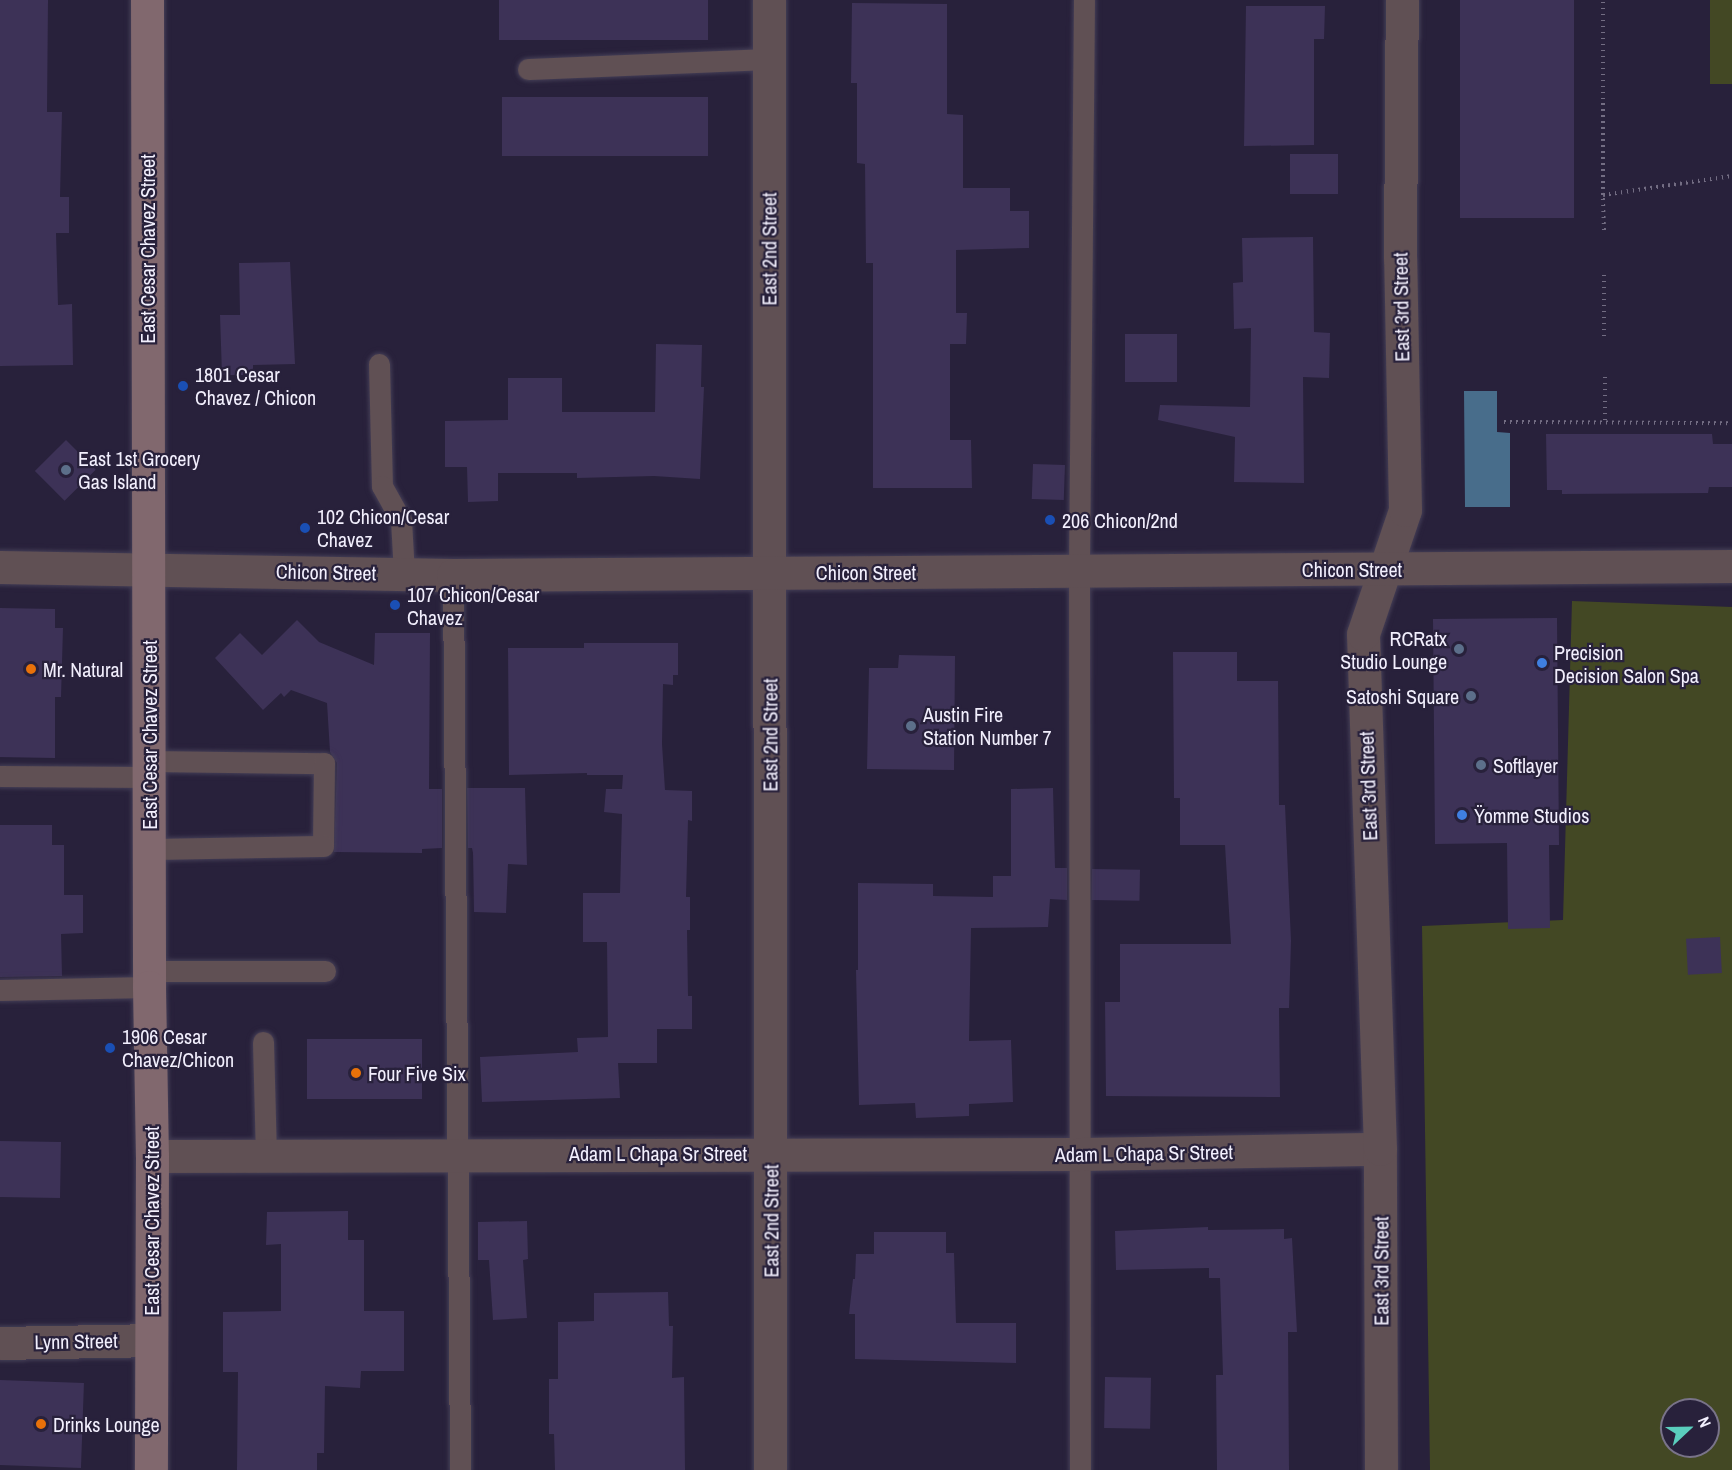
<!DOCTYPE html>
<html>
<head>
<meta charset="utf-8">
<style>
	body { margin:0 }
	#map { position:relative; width:1732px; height:1470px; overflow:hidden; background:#28213b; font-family:"Archivo Narrow",sans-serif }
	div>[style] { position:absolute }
	.green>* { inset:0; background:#434824; transform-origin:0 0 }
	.water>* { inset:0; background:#486d8b }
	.building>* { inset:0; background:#3d3257; transform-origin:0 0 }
	.path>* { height:4px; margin-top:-2px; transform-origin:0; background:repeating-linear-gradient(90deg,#736d83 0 1.5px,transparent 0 6px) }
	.roads { filter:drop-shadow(0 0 2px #443e56) drop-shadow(0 0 2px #443e56) }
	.service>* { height:21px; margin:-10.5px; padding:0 10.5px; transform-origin:10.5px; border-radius:10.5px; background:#605054 }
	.minor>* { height:33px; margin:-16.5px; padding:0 16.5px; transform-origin:16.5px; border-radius:16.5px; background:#605054 }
	.tertiary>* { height:33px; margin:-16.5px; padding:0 16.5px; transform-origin:16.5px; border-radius:16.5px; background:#605054 }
	.secondary>* { height:33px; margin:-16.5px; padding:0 16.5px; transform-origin:16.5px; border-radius:16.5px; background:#81686e }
	.dots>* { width:16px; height:16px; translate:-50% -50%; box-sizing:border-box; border:3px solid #28213b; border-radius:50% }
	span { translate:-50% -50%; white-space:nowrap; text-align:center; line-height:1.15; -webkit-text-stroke:4.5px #28213b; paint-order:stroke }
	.street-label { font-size:20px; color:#f2effd }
	.poi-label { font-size:20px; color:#f2effd }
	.left { translate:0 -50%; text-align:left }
	.right { translate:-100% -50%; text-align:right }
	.north { position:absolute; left:1660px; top:1398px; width:60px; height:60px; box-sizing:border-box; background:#28213b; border:2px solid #797389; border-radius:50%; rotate:68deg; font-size:16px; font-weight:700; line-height:24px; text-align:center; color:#f2effd }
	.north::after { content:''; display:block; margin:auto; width:21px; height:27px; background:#5acebd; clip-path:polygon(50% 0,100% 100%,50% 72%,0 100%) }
</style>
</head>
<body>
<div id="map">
	<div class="green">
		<div style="left:1710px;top:0;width:22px;height:84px"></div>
		<div style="clip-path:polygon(evenodd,1572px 601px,1732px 607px,1732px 1470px,1430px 1470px,1422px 926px,1563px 920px,1572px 601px,1672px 1410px,1708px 1410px,1708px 1446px,1672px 1446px,1672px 1410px)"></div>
	</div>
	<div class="water">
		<div style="clip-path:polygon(1464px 391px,1497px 391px,1497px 432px,1510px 433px,1510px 507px,1465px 507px)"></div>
	</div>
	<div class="building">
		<div style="clip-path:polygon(0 0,48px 0,47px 112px,62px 112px,60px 197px,69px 197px,69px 233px,56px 233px,58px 305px,72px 304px,73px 365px,0 366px)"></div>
		<div style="left:499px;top:0;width:209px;height:40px"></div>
		<div style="left:1460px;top:0;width:114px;height:218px"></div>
		<div style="clip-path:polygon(852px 3px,947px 4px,947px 114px,963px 115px,963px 188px,1010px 188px,1010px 211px,1029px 211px,1029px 248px,956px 250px,956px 313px,967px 313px,966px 344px,950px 344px,950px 440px,971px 440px,972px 488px,873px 488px,873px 263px,866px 263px,865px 164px,857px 163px,857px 83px,851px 83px)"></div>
		<div style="clip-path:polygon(1246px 6px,1325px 6px,1324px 39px,1314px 39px,1314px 145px,1244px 146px)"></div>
		<div style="left:502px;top:97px;width:206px;height:59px"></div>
		<div style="left:1290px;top:154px;width:48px;height:40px"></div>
		<div style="clip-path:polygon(1313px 237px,1314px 332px,1330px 333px,1329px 378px,1303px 377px,1304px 483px,1234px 482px,1235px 437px,1158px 420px,1160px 405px,1250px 407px,1251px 328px,1234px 329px,1233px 283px,1243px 282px,1242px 238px)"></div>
		<div style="clip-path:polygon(290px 262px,295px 364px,253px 365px,253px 375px,222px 375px,220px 315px,240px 315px,239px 263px)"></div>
		<div style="left:1125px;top:334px;width:52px;height:48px"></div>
		<div style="clip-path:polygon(656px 344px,702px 345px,701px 387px,704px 387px,700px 479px,654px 476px,577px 478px,577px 473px,498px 473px,498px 501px,468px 502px,467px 467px,445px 467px,445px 421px,508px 420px,508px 378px,562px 378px,562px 412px,655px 412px)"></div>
		<div style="clip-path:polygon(1546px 434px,1712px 434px,1713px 444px,1732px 444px,1732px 487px,1709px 487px,1708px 493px,1562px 494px,1562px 490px,1547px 490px)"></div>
		<div style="left:66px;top:440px;width:42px;height:44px;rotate:45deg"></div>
		<div style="left:1033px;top:464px;width:32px;height:35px;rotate:2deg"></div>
		<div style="clip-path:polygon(0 608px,55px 609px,55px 628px,63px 628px,61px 697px,55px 697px,55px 758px,0 757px)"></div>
		<div style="clip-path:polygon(1557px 618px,1559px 845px,1549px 845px,1550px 928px,1508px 929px,1507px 843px,1435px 844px,1433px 619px)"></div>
		<div style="clip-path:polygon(297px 620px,319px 642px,374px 665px,375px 633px,430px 633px,429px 789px,442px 789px,442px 848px,422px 849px,422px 853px,334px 852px,337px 763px,330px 752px,327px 703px,291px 690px,284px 697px,281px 693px,263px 710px,215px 658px,240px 633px,262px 655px)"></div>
		<div style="clip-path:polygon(584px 643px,678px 643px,678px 675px,673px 675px,673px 685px,663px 684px,662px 744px,665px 790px,692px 791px,692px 821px,688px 820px,686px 897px,690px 897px,690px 930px,687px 930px,688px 996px,692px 996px,692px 1029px,657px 1029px,657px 1063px,618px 1063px,620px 1098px,482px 1102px,480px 1057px,578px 1052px,577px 1038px,608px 1037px,607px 942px,583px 942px,583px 893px,620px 893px,622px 814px,604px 812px,606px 789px,622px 789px,623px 775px,587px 775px,587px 773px,509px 775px,508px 648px,584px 648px)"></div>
		<div style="clip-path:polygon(1173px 652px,1237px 652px,1237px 681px,1278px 681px,1279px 805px,1285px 805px,1291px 941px,1289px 1008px,1279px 1008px,1280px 1097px,1106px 1096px,1105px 1002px,1120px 1002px,1120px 944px,1231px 944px,1225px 845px,1180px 845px,1180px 798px,1174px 798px)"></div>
		<div style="clip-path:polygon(899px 655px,955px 656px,954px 770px,867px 769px,869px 668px,898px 668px)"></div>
		<div style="clip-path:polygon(467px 788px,525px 788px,527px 865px,508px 864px,506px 913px,474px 912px,473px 853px,472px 848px,468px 848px)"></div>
		<div style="clip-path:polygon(1053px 788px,1055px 868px,1067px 868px,1067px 900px,1050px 899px,1048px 927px,971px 928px,969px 1041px,1011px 1040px,1013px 1102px,969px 1104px,969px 1116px,916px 1118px,915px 1103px,859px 1105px,856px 970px,858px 970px,858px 883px,933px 884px,933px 896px,993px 897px,993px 876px,1011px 876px,1011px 789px)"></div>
		<div style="clip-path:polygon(0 825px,52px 825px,52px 845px,64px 845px,64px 895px,83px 895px,83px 933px,61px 934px,62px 976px,0 977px)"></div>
		<div style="left:1092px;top:869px;width:48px;height:31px;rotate:1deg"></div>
		<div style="left:1720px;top:937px;width:36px;height:34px;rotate:87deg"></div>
		<div style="left:307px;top:1039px;width:115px;height:60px"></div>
		<div style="left:0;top:1141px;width:61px;height:56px;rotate:1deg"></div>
		<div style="clip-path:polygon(348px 1211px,348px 1240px,364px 1240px,364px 1311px,404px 1311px,404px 1371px,361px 1371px,360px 1388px,325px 1386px,324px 1453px,317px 1453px,317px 1470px,237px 1470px,238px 1372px,223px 1372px,223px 1312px,281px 1311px,281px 1244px,266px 1245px,267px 1212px)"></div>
		<div style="clip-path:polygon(527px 1221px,528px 1259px,523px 1260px,527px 1318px,493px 1320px,489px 1260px,478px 1260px,478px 1222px)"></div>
		<div style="clip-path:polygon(1208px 1227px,1208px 1230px,1284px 1229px,1284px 1239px,1292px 1238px,1297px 1332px,1288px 1332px,1289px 1470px,1217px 1470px,1216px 1375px,1223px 1375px,1220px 1278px,1209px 1278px,1209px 1268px,1116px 1270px,1115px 1231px)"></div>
		<div style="clip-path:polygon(874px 1232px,946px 1232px,946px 1253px,954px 1253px,956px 1323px,1016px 1323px,1016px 1363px,855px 1359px,855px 1314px,849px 1314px,853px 1279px,855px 1279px,856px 1254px,874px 1254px)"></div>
		<div style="clip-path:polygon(668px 1292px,669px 1326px,673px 1326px,672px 1378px,684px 1377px,685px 1470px,555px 1470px,554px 1434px,549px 1434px,549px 1379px,558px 1379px,558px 1322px,594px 1321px,594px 1293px)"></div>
		<div style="left:1105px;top:1377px;width:46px;height:51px;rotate:1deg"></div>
		<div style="left:0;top:1380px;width:84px;height:85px;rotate:2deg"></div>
	</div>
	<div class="path">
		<div style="left:1603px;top:195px;width:195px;rotate:-90deg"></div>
		<div style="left:1604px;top:230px;width:35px;rotate:-92deg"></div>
		<div style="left:1603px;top:195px;width:130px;rotate:-8.4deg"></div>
		<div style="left:1604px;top:275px;width:64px;rotate:90deg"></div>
		<div style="left:1605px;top:377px;width:46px;rotate:90deg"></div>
		<div style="left:1504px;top:422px;width:228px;rotate:0.3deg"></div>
	</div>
	<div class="roads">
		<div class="service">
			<div style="left:528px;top:69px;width:241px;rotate:-2.4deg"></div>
			<div style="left:379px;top:364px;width:122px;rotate:88.6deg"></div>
			<div style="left:382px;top:486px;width:39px;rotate:61deg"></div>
			<div style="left:401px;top:520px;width:54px;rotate:86.8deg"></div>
			<div style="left:453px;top:575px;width:895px;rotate:89.55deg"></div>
			<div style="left:149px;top:761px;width:175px;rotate:0.7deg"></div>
			<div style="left:324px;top:763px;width:83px;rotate:90.7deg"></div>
			<div style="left:323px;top:846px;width:173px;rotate:179deg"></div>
			<div style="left:0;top:776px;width:149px;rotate:0.4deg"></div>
			<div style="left:149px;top:971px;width:176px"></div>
			<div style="left:0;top:990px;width:149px;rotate:-1.2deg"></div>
			<div style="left:263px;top:1042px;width:113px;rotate:88.5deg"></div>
			<div style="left:1080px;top:1470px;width:899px;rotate:-90.06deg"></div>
			<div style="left:1079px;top:571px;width:571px;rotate:-89.5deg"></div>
		</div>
		<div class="minor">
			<div style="left:152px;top:1156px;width:929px;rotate:-0.12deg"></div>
			<div style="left:1081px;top:1154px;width:299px;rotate:-1deg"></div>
			<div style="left:0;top:1343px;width:151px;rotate:-1.1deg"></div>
			<div style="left:1381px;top:1470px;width:321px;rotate:-90.2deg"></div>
			<div style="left:1380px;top:1149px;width:515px;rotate:-91.89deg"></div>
			<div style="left:1363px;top:634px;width:131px;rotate:-71.3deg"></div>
			<div style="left:1405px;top:510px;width:252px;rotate:-91.1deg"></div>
			<div style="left:1400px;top:258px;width:258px;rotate:-89.6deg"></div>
		</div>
		<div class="tertiary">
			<div style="left:769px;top:0;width:1470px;rotate:89.96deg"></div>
			<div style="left:0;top:567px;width:453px;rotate:1deg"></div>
			<div style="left:453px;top:575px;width:1279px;rotate:-0.4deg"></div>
		</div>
		<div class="secondary">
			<div style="left:147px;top:0;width:987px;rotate:89.88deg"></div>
			<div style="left:149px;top:987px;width:169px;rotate:89deg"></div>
			<div style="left:152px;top:1156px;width:314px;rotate:90.2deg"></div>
		</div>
	</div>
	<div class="dots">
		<div style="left:183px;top:386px;background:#1a4fb4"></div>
		<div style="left:66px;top:470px;background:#5c6f8a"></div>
		<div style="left:1050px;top:520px;background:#1a4fb4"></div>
		<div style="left:305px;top:528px;background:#1a4fb4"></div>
		<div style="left:395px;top:605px;background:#1a4fb4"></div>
		<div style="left:1459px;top:649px;background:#5c6f8a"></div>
		<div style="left:1542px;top:663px;background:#3f7fe0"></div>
		<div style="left:31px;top:669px;background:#e8710a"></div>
		<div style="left:1471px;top:696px;background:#5c6f8a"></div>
		<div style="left:911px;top:726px;background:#5c6f8a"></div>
		<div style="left:1481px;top:765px;background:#5c6f8a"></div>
		<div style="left:1462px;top:815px;background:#3f7fe0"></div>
		<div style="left:110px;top:1048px;background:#1a4fb4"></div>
		<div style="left:356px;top:1073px;background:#e8710a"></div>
		<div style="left:41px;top:1424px;background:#e8710a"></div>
	</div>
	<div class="street-label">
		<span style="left:147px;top:249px;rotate:-90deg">East Cesar Chavez Street</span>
		<span style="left:769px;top:249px;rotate:-90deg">East 2nd Street</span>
		<span style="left:1401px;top:307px;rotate:-91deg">East 3rd Street</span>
		<span style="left:1352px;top:569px">Chicon Street</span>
		<span style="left:326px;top:572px;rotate:1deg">Chicon Street</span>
		<span style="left:866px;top:572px">Chicon Street</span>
		<span style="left:149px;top:735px;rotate:-90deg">East Cesar Chavez Street</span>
		<span style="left:770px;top:735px;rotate:-90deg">East 2nd Street</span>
		<span style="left:1368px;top:786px;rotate:-92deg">East 3rd Street</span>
		<span style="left:658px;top:1153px">Adam L Chapa Sr Street</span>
		<span style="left:1144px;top:1153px;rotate:-1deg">Adam L Chapa Sr Street</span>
		<span style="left:151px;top:1221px;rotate:-90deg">East Cesar Chavez Street</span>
		<span style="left:771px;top:1221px;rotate:-90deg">East 2nd Street</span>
		<span style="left:1381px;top:1271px;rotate:-90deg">East 3rd Street</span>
		<span style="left:76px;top:1341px;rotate:-1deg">Lynn Street</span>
	</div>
	<div class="poi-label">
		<span class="left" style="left:195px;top:386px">1801 Cesar<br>Chavez / Chicon</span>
		<span class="left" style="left:78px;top:470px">East 1st Grocery<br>Gas Island</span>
		<span class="left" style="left:317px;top:528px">102 Chicon/Cesar<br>Chavez</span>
		<span class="left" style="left:1062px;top:520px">206 Chicon/2nd</span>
		<span class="left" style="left:407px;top:606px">107 Chicon/Cesar<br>Chavez</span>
		<span class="right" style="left:1447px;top:650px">RCRatx<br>Studio Lounge</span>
		<span class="left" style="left:1554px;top:664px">Precision<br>Decision Salon Spa</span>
		<span class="left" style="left:43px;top:669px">Mr. Natural</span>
		<span class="right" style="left:1459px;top:696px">Satoshi Square</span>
		<span class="left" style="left:923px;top:726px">Austin Fire<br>Station Number 7</span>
		<span class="left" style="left:1493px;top:765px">Softlayer</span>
		<span class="left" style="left:1474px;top:815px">Ÿomme Studios</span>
		<span class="left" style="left:122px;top:1048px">1906 Cesar<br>Chavez/Chicon</span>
		<span class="left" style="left:368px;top:1073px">Four Five Six</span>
		<span class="left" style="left:53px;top:1424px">Drinks Lounge</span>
	</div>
	<div class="north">N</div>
</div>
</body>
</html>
